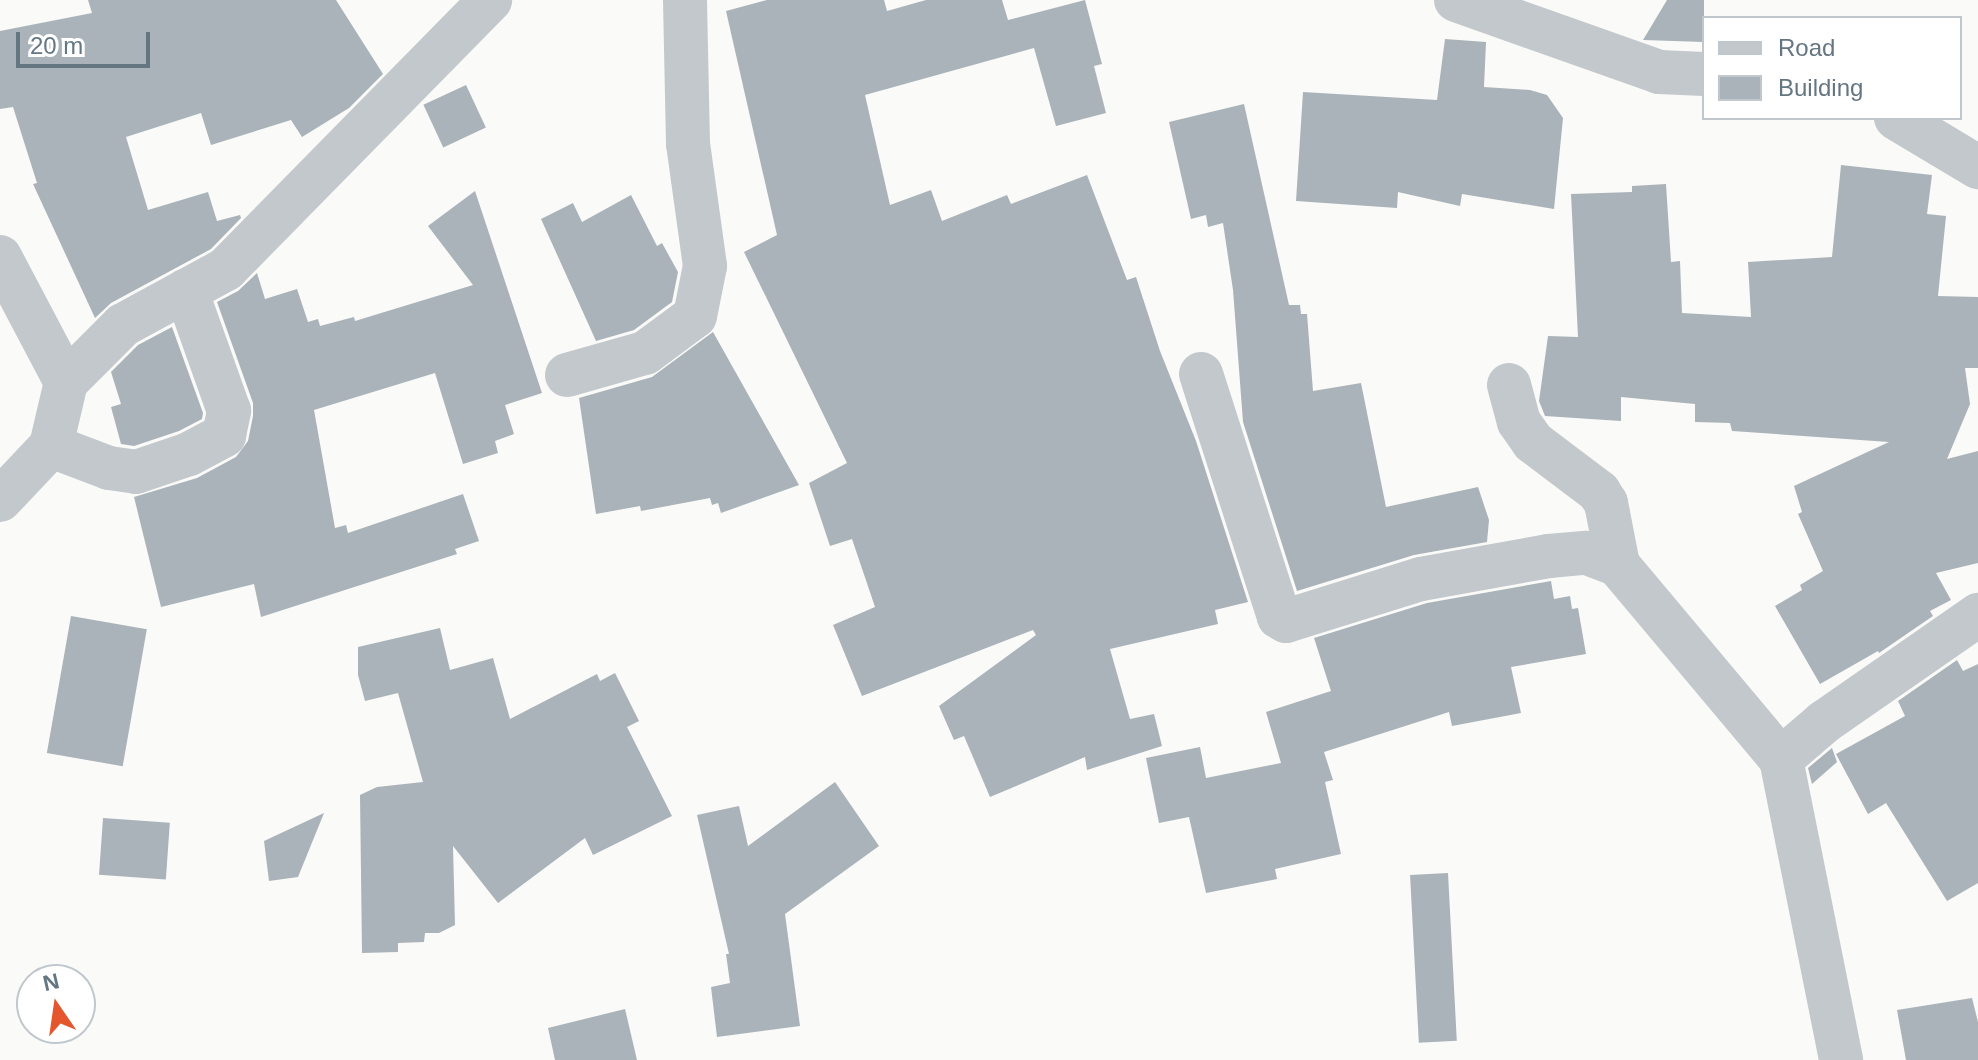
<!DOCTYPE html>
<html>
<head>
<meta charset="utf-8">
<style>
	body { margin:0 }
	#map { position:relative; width:1978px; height:1060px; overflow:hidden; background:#fafaf8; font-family:Arial,sans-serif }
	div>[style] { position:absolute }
	.building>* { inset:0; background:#aab3b9; transform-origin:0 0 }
	.minor>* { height:44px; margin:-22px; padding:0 22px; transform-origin:22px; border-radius:22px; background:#c3c8cc }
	span { translate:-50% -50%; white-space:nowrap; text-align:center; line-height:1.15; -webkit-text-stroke:8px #fff; paint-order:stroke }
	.legend { position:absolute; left:1702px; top:16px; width:260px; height:104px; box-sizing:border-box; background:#fff; border:2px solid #c1c8cd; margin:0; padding:10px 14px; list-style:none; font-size:24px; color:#657683 }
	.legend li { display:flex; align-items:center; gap:16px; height:40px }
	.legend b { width:40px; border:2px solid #c1c8cd }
	.north { position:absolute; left:16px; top:964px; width:80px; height:80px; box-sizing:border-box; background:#fff; border:2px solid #c1c8cd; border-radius:50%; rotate:347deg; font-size:22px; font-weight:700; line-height:32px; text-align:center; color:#657683 }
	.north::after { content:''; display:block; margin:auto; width:28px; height:36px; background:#e4572e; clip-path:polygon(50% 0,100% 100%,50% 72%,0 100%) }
	.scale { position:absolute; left:16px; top:32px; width:134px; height:36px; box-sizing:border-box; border:4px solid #657683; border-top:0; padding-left:10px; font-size:24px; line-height:28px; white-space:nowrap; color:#657683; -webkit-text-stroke:6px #fff; paint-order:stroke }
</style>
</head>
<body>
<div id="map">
	<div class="building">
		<div style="clip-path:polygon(88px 0,336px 0,383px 74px,349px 108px,302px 137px,291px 120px,211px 145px,201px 113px,126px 137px,148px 210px,208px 192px,217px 221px,240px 215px,241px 218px,211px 249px,111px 303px,95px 318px,33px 184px,37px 183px,13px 107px,0 109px,0 31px,92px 13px)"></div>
		<div style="clip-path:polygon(767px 0,884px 0,887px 11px,926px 0,1002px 0,1008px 20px,1085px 0,1102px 64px,1094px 66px,1106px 113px,1056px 126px,1034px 48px,865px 95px,890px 205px,931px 190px,942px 221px,1007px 195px,1011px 204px,1087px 175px,1127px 280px,1136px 277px,1160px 351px,1196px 441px,1248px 602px,1215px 610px,1218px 624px,1110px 649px,1130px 719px,1154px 714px,1162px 746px,1087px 770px,1085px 757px,990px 797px,964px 736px,954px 740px,939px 706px,1036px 635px,1033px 630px,862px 696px,833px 625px,875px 607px,852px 539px,830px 546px,809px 483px,847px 463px,744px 252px,777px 235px,726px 11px)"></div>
		<div style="clip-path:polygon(1667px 0,1704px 0,1704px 42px,1643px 40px)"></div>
		<div style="clip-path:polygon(1445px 39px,1486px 42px,1484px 87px,1530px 90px,1547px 95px,1563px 118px,1554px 209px,1462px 194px,1460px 206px,1398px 192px,1397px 208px,1296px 201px,1303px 92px,1437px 100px)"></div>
		<div style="left:466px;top:85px;width:47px;height:47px;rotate:65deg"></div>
		<div style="clip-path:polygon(1244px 104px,1289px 305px,1300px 305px,1301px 314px,1307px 314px,1313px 391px,1361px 383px,1386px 507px,1478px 487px,1489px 520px,1487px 542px,1414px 555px,1297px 591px,1243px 422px,1233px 290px,1223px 223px,1208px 227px,1206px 215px,1191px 219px,1169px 122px)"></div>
		<div style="clip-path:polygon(1841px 165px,1932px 175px,1927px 214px,1946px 216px,1938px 296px,1978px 297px,1978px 368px,1965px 368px,1970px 404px,1947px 459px,1978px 451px,1978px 563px,1936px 573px,1951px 600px,1930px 611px,1933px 616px,1879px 653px,1878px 651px,1820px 684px,1775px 606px,1802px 590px,1800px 585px,1823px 571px,1798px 514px,1802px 512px,1794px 486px,1889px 442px,1732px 431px,1730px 423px,1695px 422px,1695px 404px,1621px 397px,1621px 421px,1545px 416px,1539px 401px,1548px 336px,1578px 337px,1571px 194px,1632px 192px,1632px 186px,1666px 184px,1671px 262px,1680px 261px,1682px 313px,1751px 317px,1748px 262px,1832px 257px)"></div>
		<div style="clip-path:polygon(475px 191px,542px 393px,505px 405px,514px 434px,495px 441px,498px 453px,463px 464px,435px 373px,314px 410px,335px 528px,346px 525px,348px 533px,463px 494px,479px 541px,455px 549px,457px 554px,261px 617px,254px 584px,161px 607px,134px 497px,197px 478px,236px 457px,248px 441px,253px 416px,253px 403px,217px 302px,238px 291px,257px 273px,265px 299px,297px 289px,308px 322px,318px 319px,320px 326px,354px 317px,355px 321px,473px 285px,428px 226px)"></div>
		<div style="clip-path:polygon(631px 195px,657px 246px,662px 243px,678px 272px,672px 302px,634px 330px,596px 341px,541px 219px,573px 203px,582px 222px)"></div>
		<div style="clip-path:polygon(172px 327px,203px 413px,202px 419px,179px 431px,134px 446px,121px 444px,111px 407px,121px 404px,111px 372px,138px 345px)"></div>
		<div style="clip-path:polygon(713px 332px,799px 485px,721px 513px,718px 503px,712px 505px,710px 498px,641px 511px,640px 506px,596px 514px,579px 398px,652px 377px)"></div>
		<div style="clip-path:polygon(1551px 581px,1554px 599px,1570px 596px,1572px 609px,1578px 608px,1586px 654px,1511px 667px,1521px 713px,1452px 726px,1449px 712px,1324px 752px,1333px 780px,1325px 782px,1341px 854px,1275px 869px,1277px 879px,1206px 893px,1189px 817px,1159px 823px,1146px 758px,1200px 747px,1206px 778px,1281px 763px,1266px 712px,1331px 691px,1314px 638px,1427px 603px)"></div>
		<div style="left:71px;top:616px;width:77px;height:139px;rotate:10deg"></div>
		<div style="clip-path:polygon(440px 628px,450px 670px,493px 658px,510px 719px,597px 674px,600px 681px,615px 673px,639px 721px,627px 727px,672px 816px,593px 855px,585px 838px,498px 903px,453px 846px,455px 925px,439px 933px,425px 933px,424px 942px,398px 943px,398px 952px,362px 953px,360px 795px,377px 787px,423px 782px,398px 693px,365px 701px,358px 675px,358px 647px)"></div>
		<div style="clip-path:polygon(1957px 660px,1963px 671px,1978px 664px,1978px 883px,1947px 901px,1886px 803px,1868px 814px,1836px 754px,1905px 716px,1898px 701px)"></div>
		<div style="clip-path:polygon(1832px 748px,1837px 762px,1812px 784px,1808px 768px)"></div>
		<div style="clip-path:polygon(835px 782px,879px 846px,785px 914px,800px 1026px,717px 1037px,711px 987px,730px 983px,726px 954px,729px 954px,697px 815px,739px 806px,748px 846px)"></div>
		<div style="clip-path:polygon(324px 813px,298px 877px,269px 881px,264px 841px)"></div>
		<div style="left:103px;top:818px;width:67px;height:57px;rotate:4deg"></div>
		<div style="left:1448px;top:873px;width:168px;height:38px;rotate:87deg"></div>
		<div style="clip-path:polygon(1972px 998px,1978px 1022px,1978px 1060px,1906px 1060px,1897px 1010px)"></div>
		<div style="clip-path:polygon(625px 1009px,637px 1060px,555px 1060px,548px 1028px)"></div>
	</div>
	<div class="minor">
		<div style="left:1456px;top:0;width:215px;rotate:19.5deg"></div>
		<div style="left:1659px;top:72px;width:45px;rotate:2.5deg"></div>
		<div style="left:1896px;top:118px;width:96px;rotate:30.9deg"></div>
		<div style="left:0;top:257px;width:141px;rotate:62.2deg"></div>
		<div style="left:1201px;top:374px;width:255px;rotate:72.2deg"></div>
		<div style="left:1279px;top:617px;width:8px;rotate:30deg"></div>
		<div style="left:1286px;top:621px;width:141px;rotate:-17.3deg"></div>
		<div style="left:1421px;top:579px;width:130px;rotate:-10.2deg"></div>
		<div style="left:1549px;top:556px;width:38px;rotate:-5deg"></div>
		<div style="left:1587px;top:553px;width:33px;rotate:21deg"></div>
		<div style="left:1618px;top:565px;width:253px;rotate:50deg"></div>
		<div style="left:1781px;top:759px;width:307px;rotate:78.7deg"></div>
		<div style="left:567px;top:375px;width:81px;rotate:-15.8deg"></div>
		<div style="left:645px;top:353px;width:62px;rotate:-36.5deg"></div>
		<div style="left:695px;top:316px;width:51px;rotate:-78.7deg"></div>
		<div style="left:705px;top:266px;width:123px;rotate:-97.9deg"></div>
		<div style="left:688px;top:144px;width:144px;rotate:-91.2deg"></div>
		<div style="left:1509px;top:385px;width:38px;rotate:75deg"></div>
		<div style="left:1519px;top:422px;width:24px;rotate:55deg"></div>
		<div style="left:1533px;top:442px;width:83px;rotate:37.1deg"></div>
		<div style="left:1599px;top:492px;width:13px;rotate:58deg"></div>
		<div style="left:1606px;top:503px;width:63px;rotate:79deg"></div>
		<div style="left:51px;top:446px;width:62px;rotate:20.8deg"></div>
		<div style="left:109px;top:468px;width:27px;rotate:8deg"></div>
		<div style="left:136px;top:472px;width:56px;rotate:-18.8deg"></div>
		<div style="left:189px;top:454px;width:40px;rotate:-28deg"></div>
		<div style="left:224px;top:435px;width:25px;rotate:-78deg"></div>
		<div style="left:229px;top:411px;width:128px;rotate:-109.6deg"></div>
		<div style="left:0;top:500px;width:74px;rotate:-46.6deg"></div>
		<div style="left:51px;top:446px;width:66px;rotate:-76.8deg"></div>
		<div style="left:66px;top:382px;width:81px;rotate:-45deg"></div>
		<div style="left:123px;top:325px;width:117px;rotate:-28.5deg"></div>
		<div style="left:226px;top:269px;width:377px;rotate:-45.5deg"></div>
		<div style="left:1781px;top:759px;width:57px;rotate:-40.7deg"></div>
		<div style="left:1824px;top:722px;width:188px;rotate:-34.8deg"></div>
	</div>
	<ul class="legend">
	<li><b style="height:10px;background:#c3c8cc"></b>Road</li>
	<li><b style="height:22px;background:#aab3b9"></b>Building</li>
	</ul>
	<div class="north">N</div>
	<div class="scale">20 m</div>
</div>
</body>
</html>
